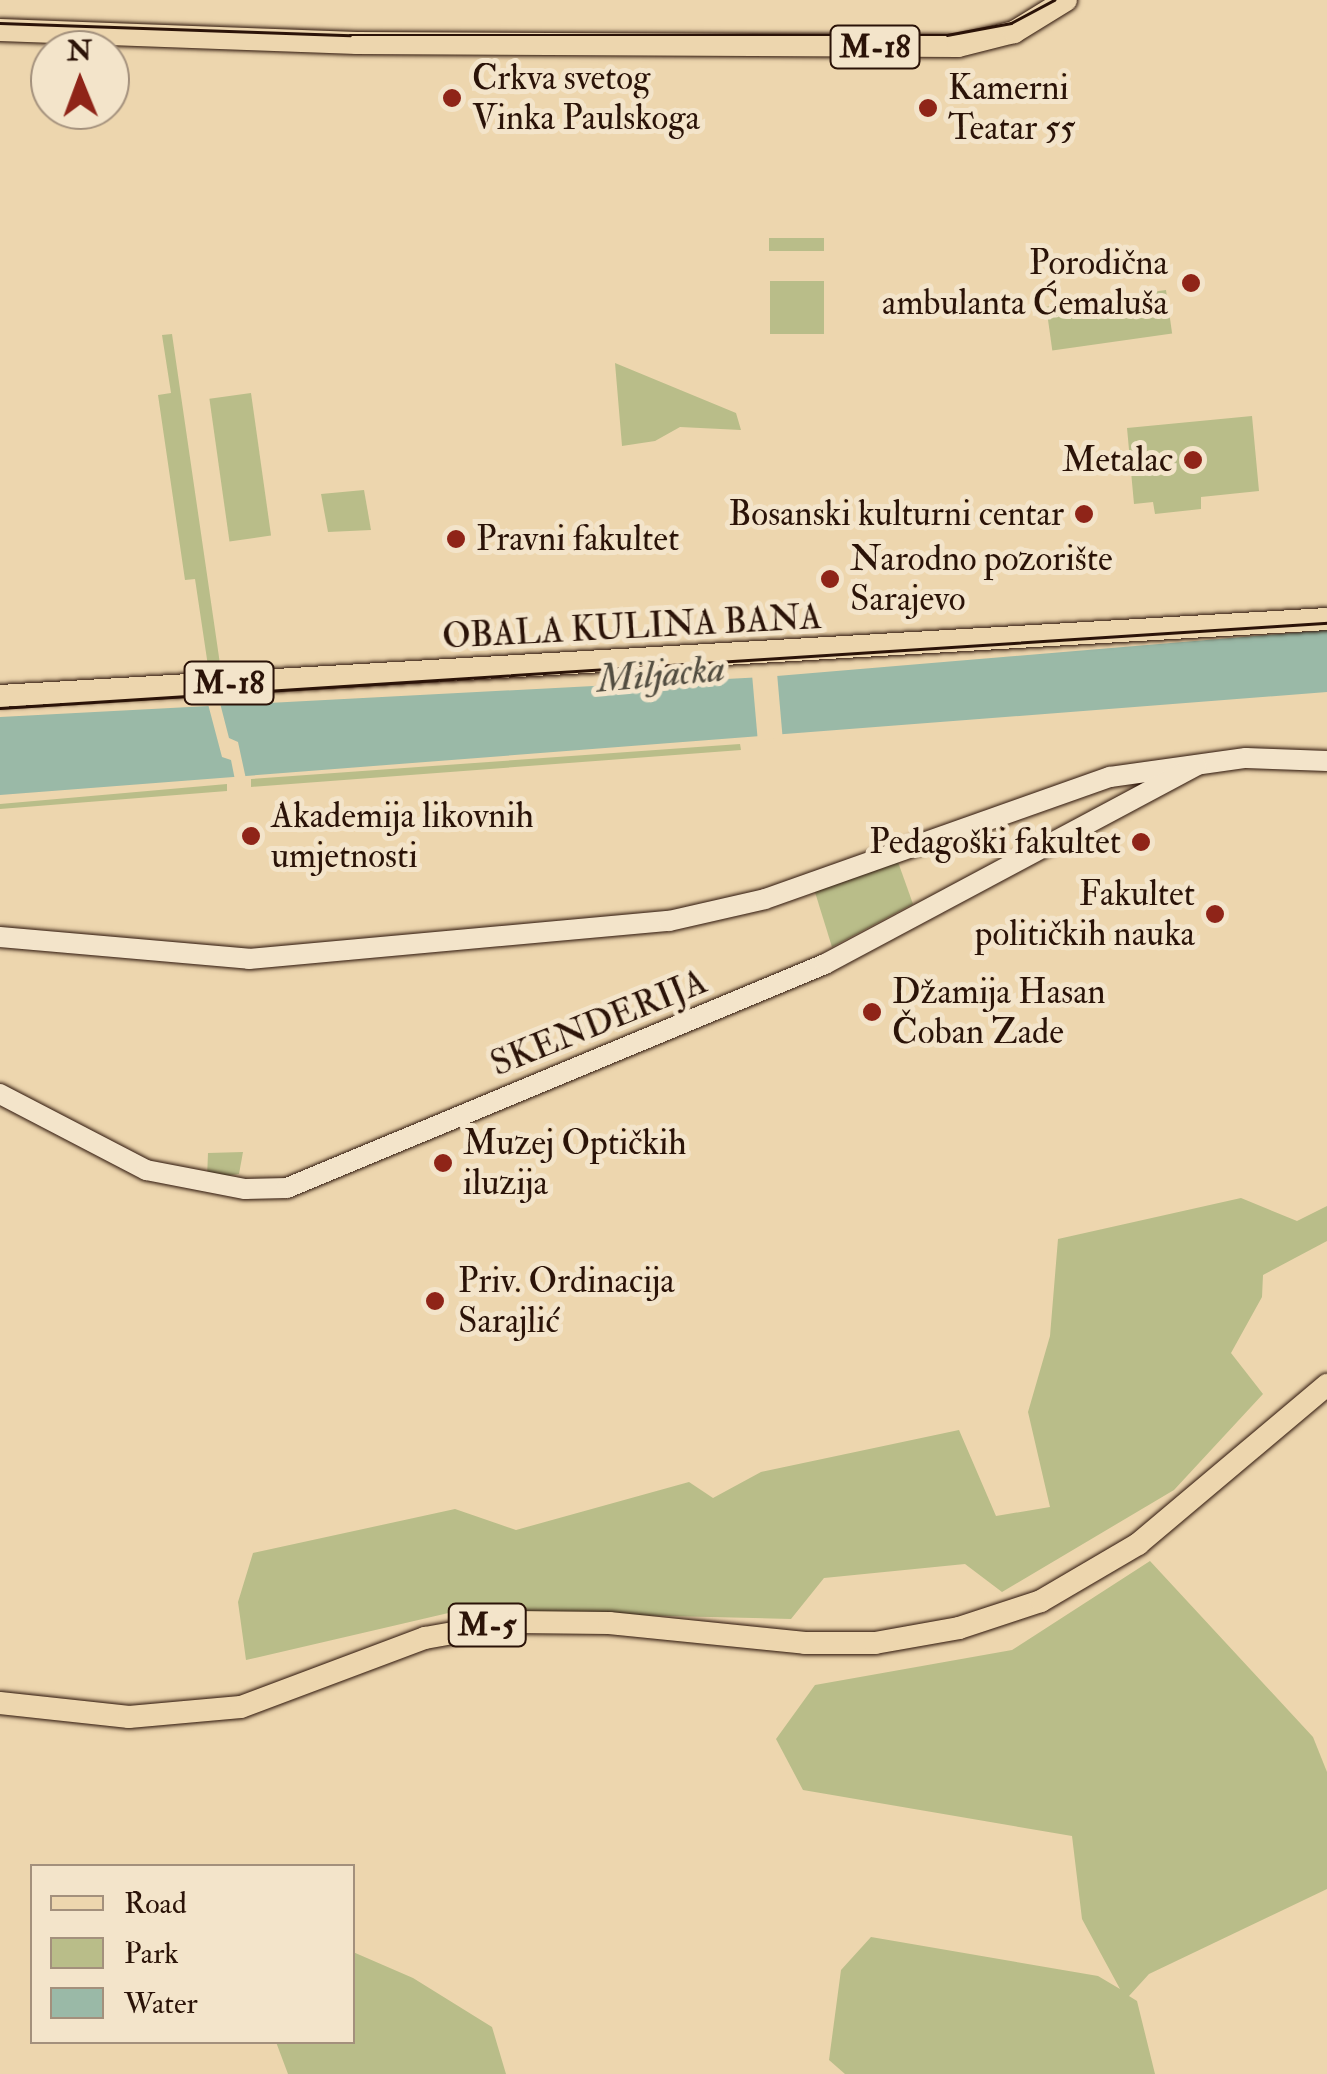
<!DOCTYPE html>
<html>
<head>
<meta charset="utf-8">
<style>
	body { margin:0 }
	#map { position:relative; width:1327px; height:2074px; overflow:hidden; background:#edd6ae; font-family:"IM FELL Double Pica",serif }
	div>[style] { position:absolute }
	.green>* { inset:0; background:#b9bd89; transform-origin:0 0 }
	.water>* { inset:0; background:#9ab9a7 }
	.pier>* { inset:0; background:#edd6ae; transform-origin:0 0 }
	.roads { filter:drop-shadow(0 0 2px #2b1308) drop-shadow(0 0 2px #2b1308) }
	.secondary>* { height:20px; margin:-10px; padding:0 10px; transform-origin:10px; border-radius:10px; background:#f3e4ca }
	.primary>* { height:22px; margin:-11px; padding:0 11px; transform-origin:11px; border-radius:11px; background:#edd6ae }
	.tram>* { height:2.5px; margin:-1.25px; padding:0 1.25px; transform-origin:1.25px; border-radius:1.25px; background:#2b1308 }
	.dots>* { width:28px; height:28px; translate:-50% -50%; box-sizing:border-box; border:5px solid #f3e4ca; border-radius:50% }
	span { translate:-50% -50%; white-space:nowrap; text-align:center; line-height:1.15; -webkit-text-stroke:10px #f3e4ca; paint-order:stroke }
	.shield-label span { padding:2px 8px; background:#f3e4ca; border:2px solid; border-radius:8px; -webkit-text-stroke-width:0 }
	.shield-label { font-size:32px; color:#2b1308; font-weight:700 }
	.poi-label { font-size:35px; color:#2b1308 }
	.left { translate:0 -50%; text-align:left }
	.right { translate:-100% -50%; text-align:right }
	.street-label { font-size:35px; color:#2b1308 }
	.water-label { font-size:38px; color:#524d40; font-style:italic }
	.legend { position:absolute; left:30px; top:1864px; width:325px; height:180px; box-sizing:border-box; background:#f3e4ca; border:2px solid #a3907c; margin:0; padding:12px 18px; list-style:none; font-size:30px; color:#2b1308 }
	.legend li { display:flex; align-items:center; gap:20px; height:50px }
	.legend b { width:50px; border:2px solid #a3907c }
	.north { position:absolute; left:30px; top:30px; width:100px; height:100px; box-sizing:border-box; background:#f3e4ca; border:2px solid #a3907c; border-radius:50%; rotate:359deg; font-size:28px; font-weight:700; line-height:40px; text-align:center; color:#2b1308 }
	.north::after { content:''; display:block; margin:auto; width:35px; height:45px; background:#8f2418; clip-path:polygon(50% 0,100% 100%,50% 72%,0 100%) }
</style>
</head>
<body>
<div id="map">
	<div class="green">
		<div style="left:769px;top:238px;width:55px;height:13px"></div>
		<div style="left:770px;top:281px;width:54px;height:53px"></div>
		<div style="left:1166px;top:290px;width:44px;height:121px;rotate:82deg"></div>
		<div style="clip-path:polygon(172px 334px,220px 664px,208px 666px,195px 579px,185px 580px,158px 395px,171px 393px,162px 335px)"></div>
		<div style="clip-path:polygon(615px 363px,736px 413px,741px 430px,680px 427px,655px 441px,622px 446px)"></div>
		<div style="left:251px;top:393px;width:144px;height:42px;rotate:82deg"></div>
		<div style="clip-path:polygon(1252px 416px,1259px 491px,1201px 497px,1201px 509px,1155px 514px,1153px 502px,1134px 504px,1127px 428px)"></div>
		<div style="clip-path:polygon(364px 490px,371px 530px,328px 532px,321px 494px)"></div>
		<div style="clip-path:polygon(740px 744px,741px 750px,251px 787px,251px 779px)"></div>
		<div style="clip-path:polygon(227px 784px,227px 791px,0 809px,0 804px)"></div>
		<div style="clip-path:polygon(898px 862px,913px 904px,832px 947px,814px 889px)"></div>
		<div style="clip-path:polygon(243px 1152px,239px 1174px,207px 1179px,208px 1153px)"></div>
		<div style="clip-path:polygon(1241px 1198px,1297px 1221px,1327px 1206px,1327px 1241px,1263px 1275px,1262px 1297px,1231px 1353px,1263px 1394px,1174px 1490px,1002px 1592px,965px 1564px,824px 1578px,791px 1619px,457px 1611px,246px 1660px,238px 1602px,253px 1553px,455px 1509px,516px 1530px,689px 1482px,713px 1498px,761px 1472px,959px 1430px,996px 1516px,1050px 1507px,1028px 1412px,1050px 1336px,1058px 1239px)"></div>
		<div style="clip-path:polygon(1150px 1561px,1313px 1737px,1327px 1772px,1327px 1889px,1149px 1974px,1129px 1996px,1137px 2001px,1155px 2074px,845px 2074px,829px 2060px,841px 1970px,871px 1937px,1098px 1976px,1120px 1989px,1082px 1919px,1072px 1836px,803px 1790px,776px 1739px,815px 1685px,1012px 1650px)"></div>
		<div style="clip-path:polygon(353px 1952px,413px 1978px,492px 2027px,506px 2074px,288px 2074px,276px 2042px,352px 2042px)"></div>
	</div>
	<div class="water">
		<div style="clip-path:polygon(1327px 630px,1327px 692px,0 795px,0 717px,765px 677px)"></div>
	</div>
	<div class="pier">
		<div style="left:777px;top:673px;width:65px;height:25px;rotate:85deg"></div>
		<div style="clip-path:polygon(220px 703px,229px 738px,238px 742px,246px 779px,235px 780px,231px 760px,222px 757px,208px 704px)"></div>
	</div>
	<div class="roads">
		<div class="secondary">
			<div style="left:0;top:937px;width:250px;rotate:5deg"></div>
			<div style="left:249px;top:959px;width:422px;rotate:-5.2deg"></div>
			<div style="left:669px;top:921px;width:98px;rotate:-12.9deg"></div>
			<div style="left:765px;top:899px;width:366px;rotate:-19.5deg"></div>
			<div style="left:1110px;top:777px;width:137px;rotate:-8deg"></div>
			<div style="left:1246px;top:758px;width:81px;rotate:2.1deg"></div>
			<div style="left:0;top:1094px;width:165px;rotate:27.5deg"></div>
			<div style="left:146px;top:1170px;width:101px;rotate:10.9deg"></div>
			<div style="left:245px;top:1189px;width:42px;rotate:-1.4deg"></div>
			<div style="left:287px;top:1188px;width:583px;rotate:-22.6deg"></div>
			<div style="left:825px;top:964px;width:421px;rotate:-28.1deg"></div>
		</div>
		<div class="primary">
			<div style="left:0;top:30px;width:357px;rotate:2.1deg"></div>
			<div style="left:357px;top:43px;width:601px;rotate:0.29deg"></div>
			<div style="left:958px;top:46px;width:58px;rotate:-14deg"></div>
			<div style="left:1014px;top:32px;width:61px;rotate:-31.6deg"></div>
			<div style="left:0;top:696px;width:1329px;rotate:-3.32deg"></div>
			<div style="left:0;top:1703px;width:130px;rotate:6.2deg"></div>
			<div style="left:129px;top:1717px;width:112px;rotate:-5.1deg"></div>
			<div style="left:241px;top:1707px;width:197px;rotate:-20.6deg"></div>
			<div style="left:425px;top:1638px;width:91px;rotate:-10.1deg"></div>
			<div style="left:515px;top:1622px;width:94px;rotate:0.6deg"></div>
			<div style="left:609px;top:1623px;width:197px;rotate:5.8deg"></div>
			<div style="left:805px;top:1643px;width:70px"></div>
			<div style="left:875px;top:1643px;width:85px;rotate:-10.1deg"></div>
			<div style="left:959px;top:1628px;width:86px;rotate:-18.2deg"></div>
			<div style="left:1041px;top:1601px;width:113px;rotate:-30.4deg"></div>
			<div style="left:1138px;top:1544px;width:247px;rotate:-40.1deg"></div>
		</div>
	</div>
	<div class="tram">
		<div style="left:0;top:23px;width:350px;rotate:2deg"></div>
		<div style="left:350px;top:35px;width:597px"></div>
		<div style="left:947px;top:35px;width:65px;rotate:-10.6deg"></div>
		<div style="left:1011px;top:23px;width:49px;rotate:-28.1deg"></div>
		<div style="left:0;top:708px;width:1330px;rotate:-3.67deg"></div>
	</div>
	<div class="dots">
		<div style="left:452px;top:98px;background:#8f2418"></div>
		<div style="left:928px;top:108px;background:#8f2418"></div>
		<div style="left:1191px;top:283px;background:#8f2418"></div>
		<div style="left:1193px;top:460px;background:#8f2418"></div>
		<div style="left:1084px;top:514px;background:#8f2418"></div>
		<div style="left:456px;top:539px;background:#8f2418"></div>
		<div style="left:830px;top:579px;background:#8f2418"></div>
		<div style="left:251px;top:836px;background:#8f2418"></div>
		<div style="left:1141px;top:842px;background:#8f2418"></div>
		<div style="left:1215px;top:914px;background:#8f2418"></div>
		<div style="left:872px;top:1012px;background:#8f2418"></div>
		<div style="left:443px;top:1163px;background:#8f2418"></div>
		<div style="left:435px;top:1301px;background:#8f2418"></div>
	</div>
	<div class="shield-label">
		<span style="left:875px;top:47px">M-18</span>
		<span style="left:229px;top:683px">M-18</span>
		<span style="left:487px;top:1625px">M-5</span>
	</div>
	<div class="poi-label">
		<span class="left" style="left:472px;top:98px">Crkva svetog<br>Vinka Paulskoga</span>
		<span class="left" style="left:948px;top:108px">Kamerni<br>Teatar 55</span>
		<span class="right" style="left:1168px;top:283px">Porodična<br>ambulanta Ćemaluša</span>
		<span class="right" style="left:1173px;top:460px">Metalac</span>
		<span class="right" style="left:1064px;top:514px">Bosanski kulturni centar</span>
		<span class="left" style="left:476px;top:539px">Pravni fakultet</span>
		<span class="left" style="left:850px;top:579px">Narodno pozorište<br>Sarajevo</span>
		<span class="left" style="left:271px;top:836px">Akademija likovnih<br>umjetnosti</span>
		<span class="right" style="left:1121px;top:842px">Pedagoški fakultet</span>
		<span class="right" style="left:1195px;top:914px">Fakultet<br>političkih nauka</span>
		<span class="left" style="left:892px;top:1012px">Džamija Hasan<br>Čoban Zade</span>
		<span class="left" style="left:463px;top:1163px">Muzej Optičkih<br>iluzija</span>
		<span class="left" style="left:458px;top:1301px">Priv. Ordinacija<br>Sarajlić</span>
	</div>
	<div class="street-label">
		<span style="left:632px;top:627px;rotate:-3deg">OBALA KULINA BANA</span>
		<span style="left:599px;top:1023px;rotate:-22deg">SKENDERIJA</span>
	</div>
	<div class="water-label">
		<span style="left:661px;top:675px;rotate:-5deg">Miljacka</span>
	</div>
	<ul class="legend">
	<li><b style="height:12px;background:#edd6ae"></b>Road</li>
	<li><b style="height:28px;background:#b9bd89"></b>Park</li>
	<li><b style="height:28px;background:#9ab9a7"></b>Water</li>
	</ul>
	<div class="north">N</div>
</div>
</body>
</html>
